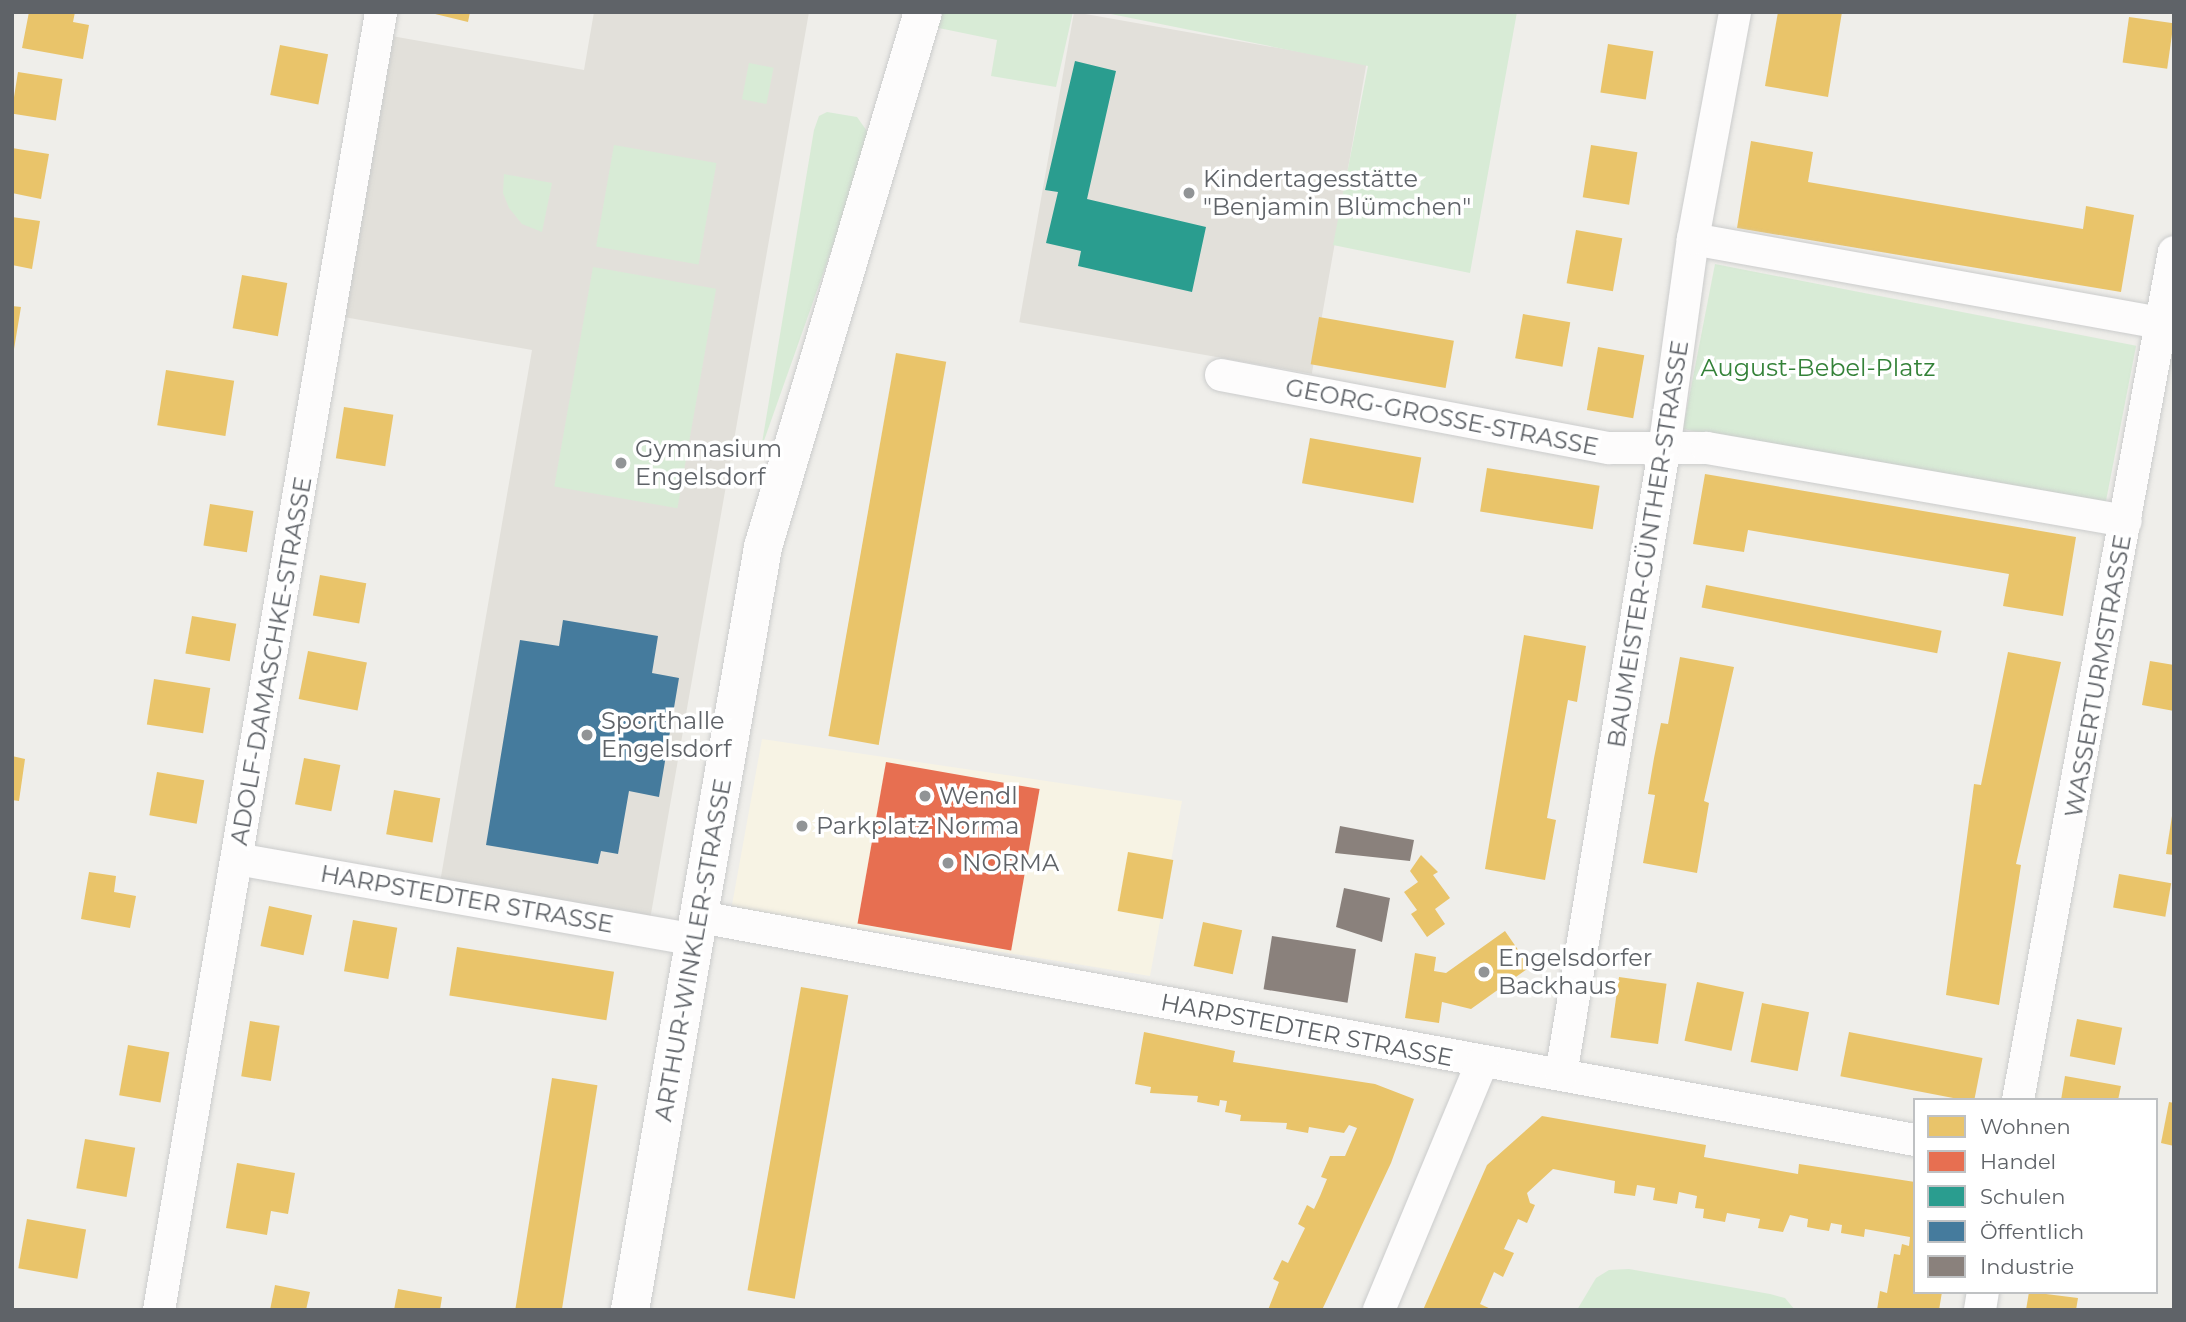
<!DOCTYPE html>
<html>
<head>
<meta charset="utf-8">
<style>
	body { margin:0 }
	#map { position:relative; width:2186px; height:1322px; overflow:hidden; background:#efeeea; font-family:Montserrat,sans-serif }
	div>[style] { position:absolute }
	.commercial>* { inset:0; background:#f7f3e4 }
	.education>* { inset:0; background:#e2e0da; transform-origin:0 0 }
	.green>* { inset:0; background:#d8ebd6; transform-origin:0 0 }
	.homes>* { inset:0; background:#e9c46a; transform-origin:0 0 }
	.shops>* { inset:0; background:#e76f51; transform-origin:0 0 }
	.schools>* { inset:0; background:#2a9d8f }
	.public>* { inset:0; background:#457b9d }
	.industry>* { inset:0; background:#8a817c; transform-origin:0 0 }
	.roads { filter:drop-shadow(0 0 2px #cbcccc) drop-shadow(0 0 2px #cbcccc) }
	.street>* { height:32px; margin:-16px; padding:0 16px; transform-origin:16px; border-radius:16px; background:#fdfcfc }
	.secondary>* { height:38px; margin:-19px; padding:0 19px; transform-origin:19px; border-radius:19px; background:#fdfcfc }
	.dots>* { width:19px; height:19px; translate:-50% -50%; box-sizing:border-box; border:4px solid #fff; border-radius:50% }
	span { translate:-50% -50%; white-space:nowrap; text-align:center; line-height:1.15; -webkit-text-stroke:7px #fff; paint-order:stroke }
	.poi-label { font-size:24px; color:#5f6368 }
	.left { translate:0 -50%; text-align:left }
	.park-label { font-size:24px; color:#348238 }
	.street-label { font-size:24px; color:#5f6368 }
	.frame { position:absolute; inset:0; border:14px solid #5f6368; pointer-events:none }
	.legend { position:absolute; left:1913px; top:1098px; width:245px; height:196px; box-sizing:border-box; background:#fff; border:2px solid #bfc1c3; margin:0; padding:9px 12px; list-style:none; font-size:21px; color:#5f6368 }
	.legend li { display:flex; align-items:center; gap:14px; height:35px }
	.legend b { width:35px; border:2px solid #bfc1c3 }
</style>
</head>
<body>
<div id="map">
	<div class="commercial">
		<div style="clip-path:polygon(762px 739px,1182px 801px,1150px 976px,748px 911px,732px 905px)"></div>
	</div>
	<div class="education">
		<div style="clip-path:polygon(594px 12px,809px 12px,648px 931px,438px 894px,532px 350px,338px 316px,386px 35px,584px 70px)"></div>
		<div style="left:1074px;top:12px;width:297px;height:315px;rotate:10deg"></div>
	</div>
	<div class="green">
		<div style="clip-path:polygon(936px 12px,1073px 12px,1056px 87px,991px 76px,997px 40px,934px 27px)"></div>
		<div style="clip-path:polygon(1101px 12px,1517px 12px,1470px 273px,1333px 245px,1368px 66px)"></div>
		<div style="left:749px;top:63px;width:25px;height:37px;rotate:11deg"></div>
		<div style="clip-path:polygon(827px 112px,857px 117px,869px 134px,866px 152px,761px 449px,814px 130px,819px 116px)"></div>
		<div style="left:614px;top:145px;width:104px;height:103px;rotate:10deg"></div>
		<div style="clip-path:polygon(504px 174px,552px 183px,542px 232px,522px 224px,509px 208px,503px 193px)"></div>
		<div style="left:1715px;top:264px;width:429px;height:168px;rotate:11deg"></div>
		<div style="left:593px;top:267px;width:125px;height:223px;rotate:10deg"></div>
		<div style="clip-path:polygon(1629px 1269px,1770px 1294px,1785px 1298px,1795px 1310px,1577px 1310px,1596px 1278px,1609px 1270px)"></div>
	</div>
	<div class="homes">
		<div style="clip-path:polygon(29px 12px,75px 12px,73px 22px,89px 25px,83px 59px,22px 48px)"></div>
		<div style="clip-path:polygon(427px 12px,470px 12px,468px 22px)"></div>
		<div style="clip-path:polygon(1778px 12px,1842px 12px,1828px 97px,1765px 86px)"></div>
		<div style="left:2129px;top:17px;width:45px;height:46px;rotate:8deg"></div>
		<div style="left:1608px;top:44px;width:46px;height:49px;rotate:9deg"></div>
		<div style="left:280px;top:45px;width:49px;height:51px;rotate:11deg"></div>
		<div style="left:18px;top:72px;width:45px;height:42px;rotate:9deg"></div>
		<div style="clip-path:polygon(1751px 141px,1813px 152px,1808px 182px,2083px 229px,2086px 206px,2134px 215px,2121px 292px,1737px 228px)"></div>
		<div style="left:1591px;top:145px;width:47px;height:53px;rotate:9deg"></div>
		<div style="clip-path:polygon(12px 148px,49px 154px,41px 199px,12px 193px)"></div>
		<div style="clip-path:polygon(12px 217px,40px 221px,32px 269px,12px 265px)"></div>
		<div style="left:1576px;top:230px;width:47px;height:54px;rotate:10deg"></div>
		<div style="left:242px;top:275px;width:46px;height:54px;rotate:10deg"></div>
		<div style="clip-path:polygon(12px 306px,21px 307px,14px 349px,12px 349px)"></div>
		<div style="left:1523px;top:314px;width:48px;height:45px;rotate:10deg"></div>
		<div style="left:1319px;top:317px;width:137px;height:48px;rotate:10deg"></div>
		<div style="left:1598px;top:347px;width:47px;height:64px;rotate:10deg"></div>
		<div style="left:896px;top:353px;width:51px;height:389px;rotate:10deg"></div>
		<div style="left:166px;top:370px;width:69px;height:56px;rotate:9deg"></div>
		<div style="left:344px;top:407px;width:50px;height:52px;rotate:9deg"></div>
		<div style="left:1310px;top:438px;width:113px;height:46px;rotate:10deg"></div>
		<div style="left:1487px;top:468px;width:114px;height:44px;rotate:9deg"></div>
		<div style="clip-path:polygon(1705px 474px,2076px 537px,2063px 616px,2003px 606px,2009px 574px,1748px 530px,1744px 552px,1693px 544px)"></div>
		<div style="left:210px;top:504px;width:44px;height:42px;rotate:9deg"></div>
		<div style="left:320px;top:575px;width:47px;height:41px;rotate:10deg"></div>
		<div style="left:1706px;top:585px;width:240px;height:23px;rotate:11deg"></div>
		<div style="left:192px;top:616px;width:45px;height:38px;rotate:10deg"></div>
		<div style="clip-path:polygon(1524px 635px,1586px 646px,1577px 702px,1568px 700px,1547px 818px,1556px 820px,1545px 880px,1485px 869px)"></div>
		<div style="left:308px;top:651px;width:60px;height:49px;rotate:11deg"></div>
		<div style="clip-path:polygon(2008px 652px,2061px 662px,2016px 864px,2021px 865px,1999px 1005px,1946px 995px,1974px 784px,1981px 785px)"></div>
		<div style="clip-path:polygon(1680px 657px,1734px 667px,1704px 801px,1709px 803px,1697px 873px,1643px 863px,1655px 795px,1648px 794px,1654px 758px,1661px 723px,1668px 724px)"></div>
		<div style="clip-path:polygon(2150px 661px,2174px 665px,2174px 711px,2142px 705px)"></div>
		<div style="left:154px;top:679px;width:57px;height:46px;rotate:9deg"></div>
		<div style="clip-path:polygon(12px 756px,25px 759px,19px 801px,12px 800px)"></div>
		<div style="left:304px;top:758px;width:37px;height:47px;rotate:11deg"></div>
		<div style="left:157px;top:772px;width:48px;height:44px;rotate:10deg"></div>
		<div style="left:394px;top:790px;width:47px;height:45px;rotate:10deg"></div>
		<div style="clip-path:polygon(2172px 816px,2174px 816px,2174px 855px,2166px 854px)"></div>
		<div style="left:1128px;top:852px;width:46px;height:60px;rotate:10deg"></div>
		<div style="clip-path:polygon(1421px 855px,1438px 872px,1433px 875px,1450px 898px,1435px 909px,1445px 924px,1427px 937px,1411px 914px,1417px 910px,1404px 892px,1418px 882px,1410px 871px)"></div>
		<div style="clip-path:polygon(89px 872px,116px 876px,114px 892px,136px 896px,130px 928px,81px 919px)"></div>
		<div style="left:2119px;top:874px;width:53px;height:34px;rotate:10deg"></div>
		<div style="left:269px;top:906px;width:44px;height:41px;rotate:12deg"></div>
		<div style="left:353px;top:920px;width:45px;height:52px;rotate:10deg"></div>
		<div style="left:1203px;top:922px;width:40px;height:45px;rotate:12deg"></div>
		<div style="clip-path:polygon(1505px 931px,1530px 967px,1471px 1009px,1442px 1002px,1439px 1023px,1405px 1018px,1415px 953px,1436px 957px,1434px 971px,1446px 973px)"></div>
		<div style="left:457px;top:947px;width:159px;height:49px;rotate:9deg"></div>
		<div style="left:1619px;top:977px;width:48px;height:61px;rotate:8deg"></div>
		<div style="left:1697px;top:982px;width:48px;height:60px;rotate:12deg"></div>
		<div style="left:801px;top:987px;width:48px;height:308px;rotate:10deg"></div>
		<div style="left:1762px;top:1003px;width:48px;height:60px;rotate:11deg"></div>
		<div style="left:2077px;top:1019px;width:46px;height:38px;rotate:11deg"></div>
		<div style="left:250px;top:1021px;width:30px;height:56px;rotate:9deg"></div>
		<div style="clip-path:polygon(1144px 1032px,1235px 1051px,1233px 1062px,1375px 1084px,1414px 1099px,1391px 1163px,1322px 1310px,1268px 1310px,1279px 1282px,1273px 1279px,1282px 1260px,1288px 1263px,1305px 1228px,1298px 1224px,1307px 1205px,1314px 1209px,1320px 1196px,1327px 1179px,1321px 1177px,1330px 1156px,1345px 1156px,1357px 1128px,1349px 1125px,1344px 1133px,1309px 1127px,1308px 1133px,1286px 1129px,1287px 1123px,1240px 1121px,1241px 1115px,1225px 1112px,1227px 1101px,1220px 1100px,1219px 1106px,1197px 1102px,1198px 1096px,1150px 1093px,1151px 1087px,1135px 1084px)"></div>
		<div style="left:1849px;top:1032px;width:136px;height:45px;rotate:11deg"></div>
		<div style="left:128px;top:1045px;width:42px;height:51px;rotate:10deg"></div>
		<div style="clip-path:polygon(2065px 1076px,2121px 1086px,2118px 1100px,2061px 1100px)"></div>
		<div style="left:552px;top:1078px;width:46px;height:236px;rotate:9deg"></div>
		<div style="clip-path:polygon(2169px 1102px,2174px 1103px,2174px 1146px,2161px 1143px)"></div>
		<div style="clip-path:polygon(1542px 1116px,1706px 1145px,1704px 1157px,1798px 1174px,1799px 1164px,1915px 1182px,1915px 1292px,1942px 1292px,1939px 1310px,1877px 1310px,1880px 1291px,1887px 1293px,1894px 1254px,1900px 1255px,1902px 1244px,1909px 1246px,1910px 1237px,1865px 1229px,1864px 1237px,1841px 1233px,1842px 1225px,1831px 1223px,1829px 1231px,1817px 1229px,1807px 1227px,1808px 1219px,1790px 1215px,1783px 1232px,1758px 1228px,1760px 1219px,1727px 1213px,1725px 1222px,1703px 1218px,1704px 1209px,1695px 1208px,1697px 1196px,1679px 1192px,1677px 1204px,1653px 1200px,1655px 1188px,1637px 1185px,1635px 1196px,1614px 1193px,1615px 1181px,1553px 1169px,1527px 1193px,1530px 1203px,1535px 1205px,1527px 1223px,1518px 1219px,1504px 1249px,1514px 1253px,1508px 1266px,1503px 1277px,1494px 1272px,1480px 1304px,1493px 1310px,1423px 1310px,1487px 1165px)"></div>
		<div style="left:85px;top:1139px;width:51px;height:50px;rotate:10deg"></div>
		<div style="clip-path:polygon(237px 1163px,295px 1173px,288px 1214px,271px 1211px,267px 1235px,226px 1228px)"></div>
		<div style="left:27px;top:1219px;width:60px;height:50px;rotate:10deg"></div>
		<div style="clip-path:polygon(275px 1285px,310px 1292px,306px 1310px,270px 1310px)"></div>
		<div style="clip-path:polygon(398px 1289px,442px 1297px,440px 1310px,394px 1310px)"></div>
		<div style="clip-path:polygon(2029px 1292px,2078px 1298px,2076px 1310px,2026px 1310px)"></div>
	</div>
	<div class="shops">
		<div style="left:886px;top:762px;width:156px;height:164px;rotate:10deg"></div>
	</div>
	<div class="schools">
		<div style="clip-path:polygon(1075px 61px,1116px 71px,1087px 199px,1206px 227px,1192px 292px,1078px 266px,1081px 251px,1046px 243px,1058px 192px,1045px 190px)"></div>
	</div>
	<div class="public">
		<div style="clip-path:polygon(563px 620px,658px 636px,652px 673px,679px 678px,659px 797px,629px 791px,618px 854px,601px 851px,598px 864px,486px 845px,520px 640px,559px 646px)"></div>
	</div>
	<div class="industry">
		<div style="clip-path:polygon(1340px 826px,1414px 840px,1410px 861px,1335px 853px)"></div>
		<div style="clip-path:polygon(1344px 888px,1390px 898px,1382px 942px,1336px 927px)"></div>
		<div style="left:1272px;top:936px;width:85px;height:54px;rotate:9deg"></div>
	</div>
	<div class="roads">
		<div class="street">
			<div style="left:1693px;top:239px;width:473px;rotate:10.2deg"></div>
			<div style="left:1221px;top:375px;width:395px;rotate:10.7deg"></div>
			<div style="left:1609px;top:448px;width:98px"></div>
			<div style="left:1707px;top:448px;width:425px;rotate:9.9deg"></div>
			<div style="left:237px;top:859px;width:466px;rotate:10deg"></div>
			<div style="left:700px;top:917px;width:1235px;rotate:10.4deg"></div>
			<div style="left:1561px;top:1075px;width:633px;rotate:-80.64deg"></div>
			<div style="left:1664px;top:450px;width:213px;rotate:-82.2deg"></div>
			<div style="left:1693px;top:239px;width:231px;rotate:-79.5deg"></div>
			<div style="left:2018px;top:1100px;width:862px;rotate:-79.58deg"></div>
			<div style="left:159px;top:1310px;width:1317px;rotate:-80.29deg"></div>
			<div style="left:1379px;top:1310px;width:269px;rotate:-67.4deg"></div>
			<div style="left:1980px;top:1310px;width:18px;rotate:-81deg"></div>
		</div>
		<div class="secondary">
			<div style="left:630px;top:1310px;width:775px;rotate:-80.11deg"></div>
			<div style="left:763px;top:547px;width:558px;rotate:-73.35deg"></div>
		</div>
	</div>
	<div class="dots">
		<div style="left:1189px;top:193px;background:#919496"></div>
		<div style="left:621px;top:463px;background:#919496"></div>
		<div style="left:587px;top:735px;background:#919496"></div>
		<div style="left:925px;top:796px;background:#919496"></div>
		<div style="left:802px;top:826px;background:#919496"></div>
		<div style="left:948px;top:863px;background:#919496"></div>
		<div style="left:1484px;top:972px;background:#919496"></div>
	</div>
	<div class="poi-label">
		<span class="left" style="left:1203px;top:193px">Kindertagesstätte<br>"Benjamin Blümchen"</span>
		<span class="left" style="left:635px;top:463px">Gymnasium<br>Engelsdorf</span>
		<span class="left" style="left:601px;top:735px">Sporthalle<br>Engelsdorf</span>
		<span class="left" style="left:939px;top:796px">Wendl</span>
		<span class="left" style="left:816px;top:826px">Parkplatz Norma</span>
		<span class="left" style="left:962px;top:863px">NORMA</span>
		<span class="left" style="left:1498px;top:972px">Engelsdorfer<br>Backhaus</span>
	</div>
	<div class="park-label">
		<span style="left:1818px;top:368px">August-Bebel-Platz</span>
	</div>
	<div class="street-label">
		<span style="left:1442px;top:417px;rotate:11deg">GEORG-GROSSE-STRASSE</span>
		<span style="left:1648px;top:544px;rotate:-81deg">BAUMEISTER-GÜNTHER-STRASSE</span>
		<span style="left:271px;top:661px;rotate:-80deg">ADOLF-DAMASCHKE-STRASSE</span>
		<span style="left:2098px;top:676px;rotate:-80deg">WASSERTURMSTRASSE</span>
		<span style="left:467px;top:899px;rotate:10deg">HARPSTEDTER STRASSE</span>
		<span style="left:693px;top:950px;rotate:-80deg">ARTHUR-WINKLER-STRASSE</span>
		<span style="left:1307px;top:1030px;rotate:11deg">HARPSTEDTER STRASSE</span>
	</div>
	<div class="frame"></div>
	<ul class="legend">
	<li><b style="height:19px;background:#e9c46a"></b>Wohnen</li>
	<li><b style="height:19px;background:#e76f51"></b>Handel</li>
	<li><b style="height:19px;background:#2a9d8f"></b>Schulen</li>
	<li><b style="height:19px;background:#457b9d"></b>Öffentlich</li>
	<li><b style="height:19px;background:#8a817c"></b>Industrie</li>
	</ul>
</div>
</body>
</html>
